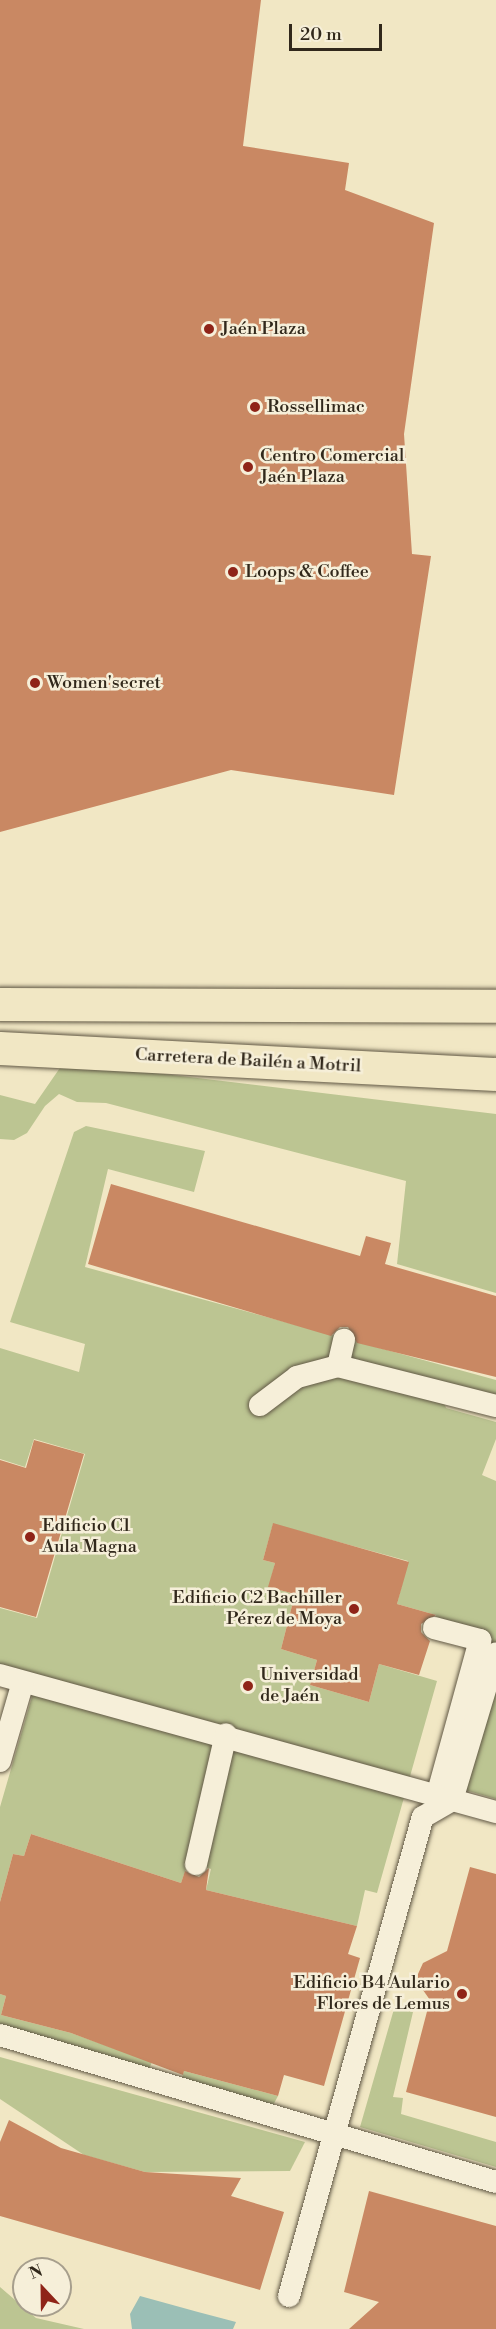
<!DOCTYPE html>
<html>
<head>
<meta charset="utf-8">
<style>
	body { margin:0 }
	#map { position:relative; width:496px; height:2329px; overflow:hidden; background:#f1e7c4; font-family:"Libre Bodoni",serif }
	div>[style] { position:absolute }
	.green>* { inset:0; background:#bcc592 }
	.water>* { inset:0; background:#9bbfb6 }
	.building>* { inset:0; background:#c98863 }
	.roads { filter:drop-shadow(0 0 2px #615845) drop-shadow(0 0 2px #615845) }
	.pedestrian>* { height:22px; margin:-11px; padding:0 11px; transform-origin:11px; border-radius:11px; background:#f6efd9 }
	.primary>* { height:33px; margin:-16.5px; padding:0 16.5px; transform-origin:16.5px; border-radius:16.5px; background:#f1e7c4 }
	.dots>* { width:16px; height:16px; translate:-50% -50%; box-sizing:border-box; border:3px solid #f6efd9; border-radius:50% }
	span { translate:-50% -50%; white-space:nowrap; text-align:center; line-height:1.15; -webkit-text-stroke:5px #f6efd9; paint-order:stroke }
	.poi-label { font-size:18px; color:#31281b }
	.left { translate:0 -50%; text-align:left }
	.right { translate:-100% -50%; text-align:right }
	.street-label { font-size:18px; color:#31281b }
	.north { position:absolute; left:12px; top:2257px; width:60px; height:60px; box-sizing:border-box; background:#f6efd9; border:2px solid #a79f8d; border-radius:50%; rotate:338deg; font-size:16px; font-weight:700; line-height:24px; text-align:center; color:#31281b }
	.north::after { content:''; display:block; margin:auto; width:21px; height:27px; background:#8f2418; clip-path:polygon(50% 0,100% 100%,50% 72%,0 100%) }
	.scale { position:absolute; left:289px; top:24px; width:93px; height:27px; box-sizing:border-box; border:3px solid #31281b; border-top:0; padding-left:8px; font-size:18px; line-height:21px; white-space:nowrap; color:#31281b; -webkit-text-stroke:4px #f6efd9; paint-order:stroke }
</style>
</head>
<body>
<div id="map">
	<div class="green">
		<div style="clip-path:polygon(64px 1062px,496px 1114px,496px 1293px,397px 1264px,406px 1181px,106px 1103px,77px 1102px,59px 1094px,45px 1106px,27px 1133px,14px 1140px,0 1139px,0 1095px,35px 1104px)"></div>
		<div style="clip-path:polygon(86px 1126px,205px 1151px,194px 1192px,108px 1169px,85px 1267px,496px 1380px,496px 1395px,438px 1384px,446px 1408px,496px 1422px,496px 1439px,482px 1475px,496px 1481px,496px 1646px,434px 1628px,436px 1615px,397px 1604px,408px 1561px,273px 1524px,263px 1560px,275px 1563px,269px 1587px,295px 1594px,281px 1649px,317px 1660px,310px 1685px,369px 1702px,379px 1664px,437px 1681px,377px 1893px,365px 1890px,357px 1926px,206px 1890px,211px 1869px,196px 1864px,188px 1863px,181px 1883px,31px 1834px,24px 1856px,13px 1854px,0 1902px,0 1807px,38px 1676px,0 1665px,0 1608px,37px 1618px,85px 1454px,34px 1439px,25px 1467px,0 1459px,0 1348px,79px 1372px,85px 1344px,10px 1322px,74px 1132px)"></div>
		<div style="clip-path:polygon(496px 1677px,496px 1799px,465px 1790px)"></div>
		<div style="clip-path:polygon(0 1994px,6px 1996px,1px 2015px,71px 2033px,152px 2062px,149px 2069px,182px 2078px,184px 2071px,278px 2096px,272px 2107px,0 2031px)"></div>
		<div style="clip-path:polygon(394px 2009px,413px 2012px,393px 2097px,403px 2098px,401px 2114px,496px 2142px,496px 2167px,360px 2127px)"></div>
		<div style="clip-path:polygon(0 2057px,305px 2142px,290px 2171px,145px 2172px,84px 2155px,0 2099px)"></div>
		<div style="clip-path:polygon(0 2287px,36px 2318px,84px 2329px,0 2329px)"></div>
	</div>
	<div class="water">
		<div style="clip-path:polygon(140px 2296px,198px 2312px,236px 2322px,233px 2329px,132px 2329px,130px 2314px)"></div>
	</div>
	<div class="building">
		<div style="clip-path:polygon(0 0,261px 0,243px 146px,349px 163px,345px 190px,434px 223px,404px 434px,412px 554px,431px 556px,394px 795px,231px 770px,0 832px)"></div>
		<div style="clip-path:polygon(111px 1184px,360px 1256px,366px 1236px,391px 1243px,385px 1264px,496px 1296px,496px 1377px,357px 1343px,348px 1327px,340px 1327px,331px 1336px,88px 1264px)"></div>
		<div style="clip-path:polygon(34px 1440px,84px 1454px,36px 1617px,0 1607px,0 1460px,26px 1468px)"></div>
		<div style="clip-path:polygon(273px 1523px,409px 1562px,397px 1604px,436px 1615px,421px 1624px,421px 1632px,430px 1641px,419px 1675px,379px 1664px,369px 1702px,310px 1685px,317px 1660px,281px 1649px,295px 1594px,268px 1587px,275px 1563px,263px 1560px)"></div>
		<div style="clip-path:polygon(31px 1834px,181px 1883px,185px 1871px,199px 1877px,209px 1868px,206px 1890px,357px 1926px,348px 1954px,360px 1958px,324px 2086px,284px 2075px,278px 2096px,184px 2071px,183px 2075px,71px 2033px,1px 2015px,6px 1996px,0 1994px,0 1902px,13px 1854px,24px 1856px)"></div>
		<div style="clip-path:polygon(470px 1867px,496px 1874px,496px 2117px,406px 2092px,430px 2000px,418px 1983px,418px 1974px,423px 1963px,447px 1951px)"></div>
		<div style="clip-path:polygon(9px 2120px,61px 2148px,145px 2172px,241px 2178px,231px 2196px,284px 2212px,260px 2290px,0 2216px,0 2142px)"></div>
		<div style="clip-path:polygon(369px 2191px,496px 2226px,496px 2329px,349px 2329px,379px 2302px,344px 2292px)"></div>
	</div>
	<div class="roads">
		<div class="pedestrian">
			<div style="left:338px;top:1366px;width:27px;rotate:-77deg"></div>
			<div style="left:260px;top:1405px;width:46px;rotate:-37.1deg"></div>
			<div style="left:297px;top:1377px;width:42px;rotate:-15deg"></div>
			<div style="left:338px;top:1366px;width:163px;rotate:14.2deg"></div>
			<div style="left:434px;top:1628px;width:48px;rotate:14.6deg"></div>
			<div style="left:480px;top:1640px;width:159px;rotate:105.4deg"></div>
			<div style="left:0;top:1675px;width:515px;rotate:15.44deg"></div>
			<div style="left:0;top:1761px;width:82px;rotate:-73.8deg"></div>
			<div style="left:196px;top:1864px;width:133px;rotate:-77deg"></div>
			<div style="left:0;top:2035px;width:517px;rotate:16.51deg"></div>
			<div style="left:289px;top:2296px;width:497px;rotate:-74.4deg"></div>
			<div style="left:423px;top:1817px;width:34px;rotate:-30deg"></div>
			<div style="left:452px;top:1800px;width:153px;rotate:-73.3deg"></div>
		</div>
		<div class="primary">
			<div style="left:0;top:1004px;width:496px;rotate:0.2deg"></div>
			<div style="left:0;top:1048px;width:497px;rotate:3deg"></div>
		</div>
	</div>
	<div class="dots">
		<div style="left:209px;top:329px;background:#8f2418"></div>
		<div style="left:255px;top:407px;background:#8f2418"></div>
		<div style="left:248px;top:467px;background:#8f2418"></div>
		<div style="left:233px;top:572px;background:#8f2418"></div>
		<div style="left:35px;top:683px;background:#8f2418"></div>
		<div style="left:30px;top:1537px;background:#8f2418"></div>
		<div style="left:354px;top:1609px;background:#8f2418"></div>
		<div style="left:248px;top:1686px;background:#8f2418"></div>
		<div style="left:462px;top:1994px;background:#8f2418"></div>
	</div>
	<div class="poi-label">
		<span class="left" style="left:221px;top:329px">Jaén Plaza</span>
		<span class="left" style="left:267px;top:407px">Rossellimac</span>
		<span class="left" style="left:260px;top:467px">Centro Comercial<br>Jaén Plaza</span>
		<span class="left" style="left:245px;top:572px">Loops &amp; Coffee</span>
		<span class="left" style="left:47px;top:683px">Women'secret</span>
		<span class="left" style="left:42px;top:1537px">Edificio C1<br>Aula Magna</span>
		<span class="right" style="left:342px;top:1609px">Edificio C2 Bachiller<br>Pérez de Moya</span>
		<span class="left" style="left:260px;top:1686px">Universidad<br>de Jaén</span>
		<span class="right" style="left:450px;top:1994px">Edificio B4 Aulario<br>Flores de Lemus</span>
	</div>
	<div class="street-label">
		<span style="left:248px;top:1061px;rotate:3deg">Carretera de Bailén a Motril</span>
	</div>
	<div class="north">N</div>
	<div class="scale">20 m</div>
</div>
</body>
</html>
